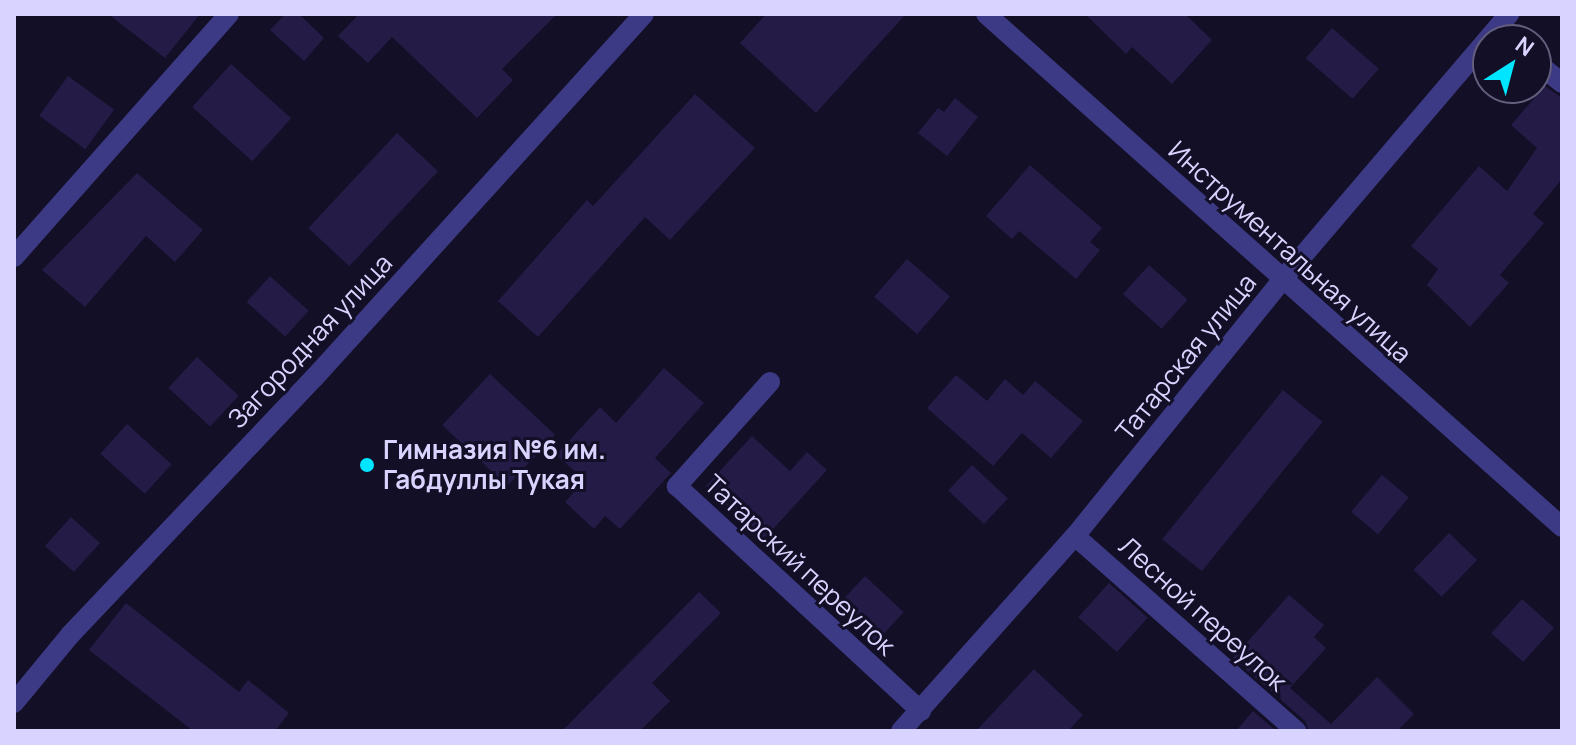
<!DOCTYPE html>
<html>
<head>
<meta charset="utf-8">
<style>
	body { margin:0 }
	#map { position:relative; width:1576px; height:745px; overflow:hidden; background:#130f26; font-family:Manrope,sans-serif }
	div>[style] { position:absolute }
	.building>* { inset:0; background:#241b47; transform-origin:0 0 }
	.minor>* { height:20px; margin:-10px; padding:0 10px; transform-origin:10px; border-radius:10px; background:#3d3a85 }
	.dots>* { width:22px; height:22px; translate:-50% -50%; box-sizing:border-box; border:4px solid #130f26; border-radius:50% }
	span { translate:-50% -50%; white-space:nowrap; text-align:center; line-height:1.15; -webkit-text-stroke:6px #130f26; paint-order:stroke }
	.street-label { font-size:26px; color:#d9d4ff }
	.poi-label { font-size:26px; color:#d9d4ff; font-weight:700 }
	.left { translate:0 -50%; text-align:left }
	.frame { position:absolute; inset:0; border:16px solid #d9d4ff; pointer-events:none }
	.north { position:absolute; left:1472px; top:24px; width:80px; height:80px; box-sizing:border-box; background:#130f26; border:2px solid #625e7d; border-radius:50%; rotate:36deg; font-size:22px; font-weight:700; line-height:32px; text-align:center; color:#d9d4ff }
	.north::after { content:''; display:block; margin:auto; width:28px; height:36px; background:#00e5ff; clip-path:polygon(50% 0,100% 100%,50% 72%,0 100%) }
</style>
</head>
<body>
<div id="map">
	<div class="building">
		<div style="clip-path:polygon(108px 14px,200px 14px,165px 58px)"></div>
		<div style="clip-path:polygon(285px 14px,299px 14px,324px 38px,304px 61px,270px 30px)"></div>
		<div style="clip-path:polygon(359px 14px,557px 14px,502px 69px,513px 80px,477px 118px,392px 37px,368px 63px,338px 36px)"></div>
		<div style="clip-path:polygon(766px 14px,906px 14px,816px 113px,740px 43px)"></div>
		<div style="clip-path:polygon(1085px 14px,1185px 14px,1212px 40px,1172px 84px,1132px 47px,1126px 54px)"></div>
		<div style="left:1332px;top:28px;width:62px;height:40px;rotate:41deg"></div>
		<div style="left:231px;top:64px;width:81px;height:58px;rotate:42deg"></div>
		<div style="left:68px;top:76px;width:57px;height:49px;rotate:36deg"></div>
		<div style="clip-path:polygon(1545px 86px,1562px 98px,1562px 179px,1533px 214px,1544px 223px,1500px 275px,1509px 283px,1470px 327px,1427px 285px,1438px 269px,1411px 246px,1479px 166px,1507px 191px,1537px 148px,1511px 125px)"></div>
		<div style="clip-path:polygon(695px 94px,755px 148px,670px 240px,645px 217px,538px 337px,498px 301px,587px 200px,593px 206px)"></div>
		<div style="clip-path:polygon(955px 98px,978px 117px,947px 156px,918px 133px,938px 108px,944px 112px)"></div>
		<div style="left:397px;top:133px;width:56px;height:130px;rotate:43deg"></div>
		<div style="clip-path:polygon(1030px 165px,1102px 228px,1090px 242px,1100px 250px,1076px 279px,1019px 231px,1012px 239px,986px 216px)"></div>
		<div style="clip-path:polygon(137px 173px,203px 230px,175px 262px,146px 236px,85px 307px,42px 270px)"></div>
		<div style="left:907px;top:259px;width:57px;height:50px;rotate:41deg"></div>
		<div style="left:1149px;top:265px;width:52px;height:39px;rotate:42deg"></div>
		<div style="left:270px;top:276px;width:52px;height:35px;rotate:42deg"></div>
		<div style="left:197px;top:357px;width:57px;height:42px;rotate:43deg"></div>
		<div style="clip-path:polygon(664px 368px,704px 403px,655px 458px,671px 473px,620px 529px,605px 516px,594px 529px,565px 502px,585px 480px,556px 455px,600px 407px,616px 423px)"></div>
		<div style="left:490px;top:374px;width:89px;height:70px;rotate:43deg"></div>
		<div style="clip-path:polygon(956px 375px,987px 401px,1005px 379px,1023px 395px,1035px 381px,1083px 421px,1051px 458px,1022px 433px,993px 466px,927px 408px)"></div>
		<div style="left:1283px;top:390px;width:51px;height:192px;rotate:39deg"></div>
		<div style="left:127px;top:424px;width:60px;height:40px;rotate:42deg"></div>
		<div style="clip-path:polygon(752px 436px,790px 471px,807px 452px,827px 470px,764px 539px,706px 486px)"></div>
		<div style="left:972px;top:465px;width:49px;height:35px;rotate:43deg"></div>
		<div style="left:1382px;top:475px;width:35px;height:48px;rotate:40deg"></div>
		<div style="left:71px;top:517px;width:39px;height:39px;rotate:42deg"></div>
		<div style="left:1449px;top:533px;width:39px;height:51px;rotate:44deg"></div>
		<div style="left:865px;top:576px;width:53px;height:43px;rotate:43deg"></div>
		<div style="left:1109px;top:583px;width:52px;height:46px;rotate:42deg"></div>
		<div style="clip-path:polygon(699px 592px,721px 613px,652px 683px,670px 701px,640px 731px,562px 731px)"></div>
		<div style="clip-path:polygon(1289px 595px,1324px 625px,1314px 637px,1326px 648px,1290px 688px,1331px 724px,1377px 677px,1414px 714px,1397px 731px,1309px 731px,1305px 721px,1233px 658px)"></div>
		<div style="left:1522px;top:599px;width:43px;height:46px;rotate:42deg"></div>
		<div style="clip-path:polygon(126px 603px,239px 692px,248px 680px,289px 713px,275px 731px,193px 731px,89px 650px)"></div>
		<div style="clip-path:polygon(1034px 669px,1083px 715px,1068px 731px,976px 731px)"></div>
		<div style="clip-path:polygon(1253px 711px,1276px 731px,1236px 731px)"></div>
	</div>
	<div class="minor">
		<div style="left:986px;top:14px;width:771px;rotate:41.69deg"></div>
		<div style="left:1536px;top:62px;width:33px;rotate:39deg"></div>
		<div style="left:14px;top:257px;width:324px;rotate:-48.5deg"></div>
		<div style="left:770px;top:382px;width:140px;rotate:131.8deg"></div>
		<div style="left:677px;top:486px;width:332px;rotate:42.7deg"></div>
		<div style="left:1075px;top:536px;width:295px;rotate:41.4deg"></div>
		<div style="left:14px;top:703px;width:88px;rotate:-50.5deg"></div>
		<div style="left:70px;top:635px;width:354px;rotate:-46.5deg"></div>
		<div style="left:314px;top:378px;width:491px;rotate:-47.8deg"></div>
		<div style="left:901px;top:731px;width:261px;rotate:-48.3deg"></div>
		<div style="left:1075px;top:536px;width:329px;rotate:-51deg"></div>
		<div style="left:1282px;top:280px;width:350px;rotate:-49.5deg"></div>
	</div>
	<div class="dots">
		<div style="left:367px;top:465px;background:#00e5ff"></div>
	</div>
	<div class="street-label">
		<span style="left:1290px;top:252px;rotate:42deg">Инструментальная улица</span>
		<span style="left:310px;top:341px;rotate:-47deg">Загородная улица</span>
		<span style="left:1186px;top:357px;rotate:-51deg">Татарская улица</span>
		<span style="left:800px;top:565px;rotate:43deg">Татарский переулок</span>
		<span style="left:1203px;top:614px;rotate:42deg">Лесной переулок</span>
	</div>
	<div class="poi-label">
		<span class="left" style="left:383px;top:465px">Гимназия №6 им.<br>Габдуллы Тукая</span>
	</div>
	<div class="frame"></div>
	<div class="north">N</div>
</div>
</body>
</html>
